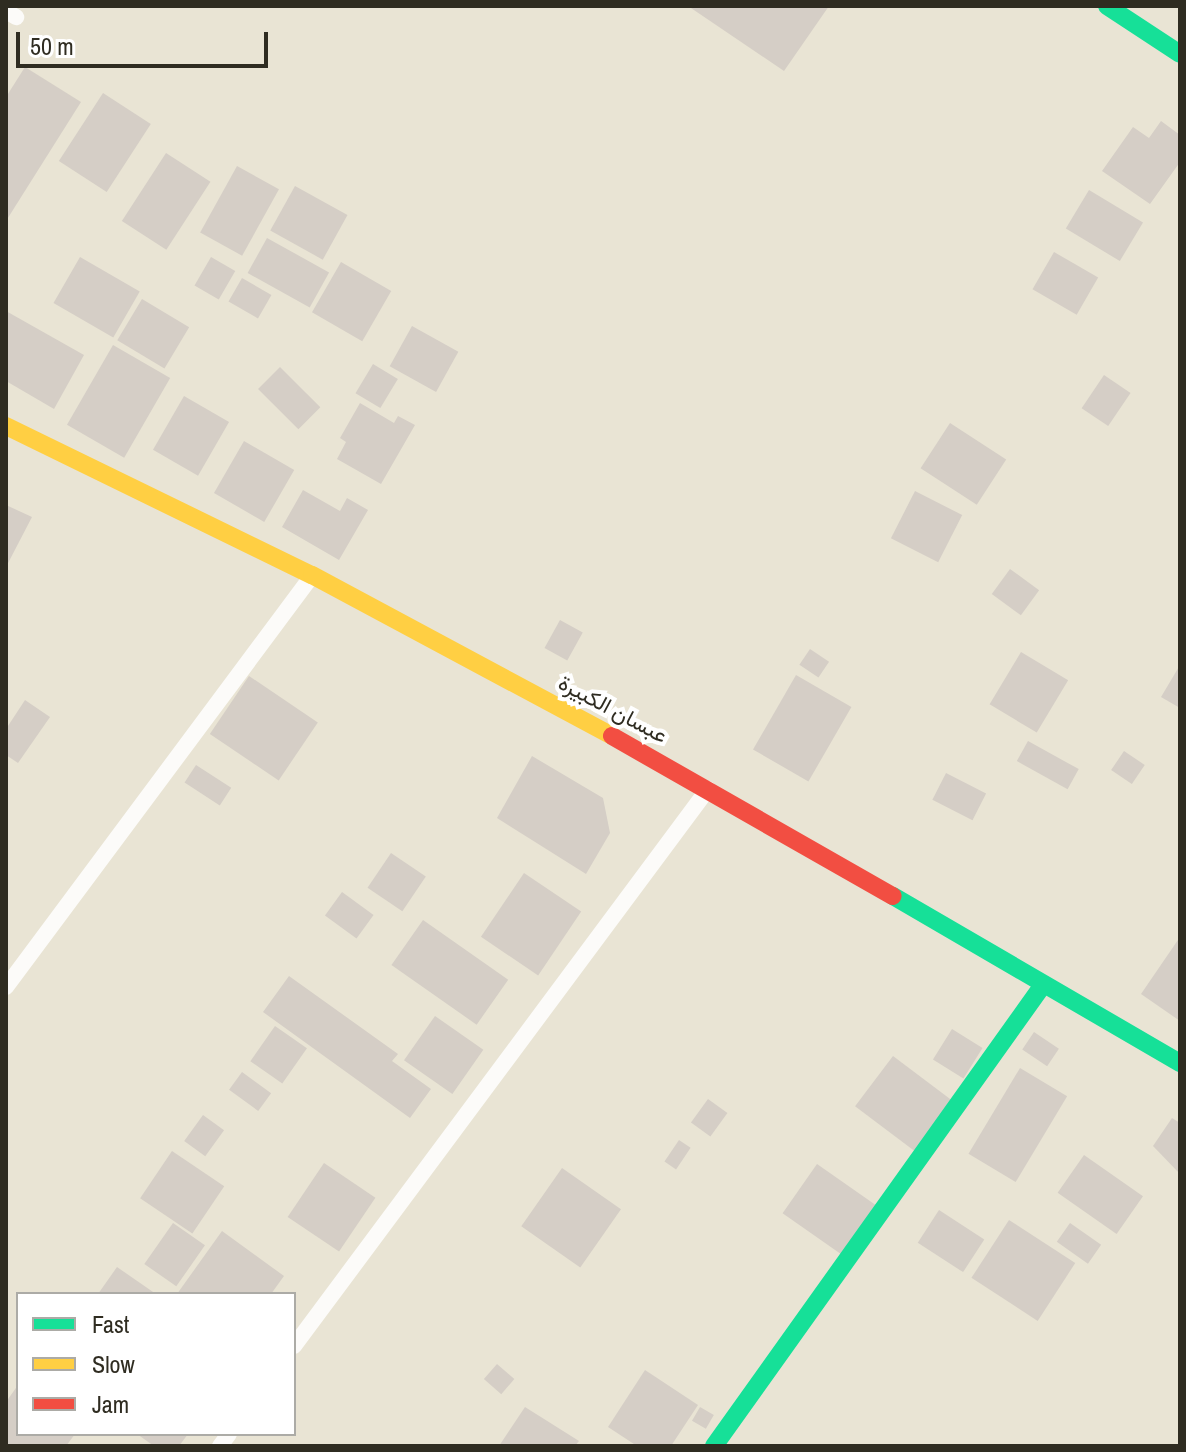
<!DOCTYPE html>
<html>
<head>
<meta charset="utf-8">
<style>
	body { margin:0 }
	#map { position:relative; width:1186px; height:1452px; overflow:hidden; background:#e9e4d4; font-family:"Archivo Narrow",Vazirmatn,sans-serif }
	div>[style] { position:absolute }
	.building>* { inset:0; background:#d5cec6; transform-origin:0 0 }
	.lane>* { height:16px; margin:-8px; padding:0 8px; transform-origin:8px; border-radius:8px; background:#fcfbf9 }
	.fast>* { height:18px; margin:-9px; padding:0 9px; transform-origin:9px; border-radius:9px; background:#16e098 }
	.slow>* { height:18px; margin:-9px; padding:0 9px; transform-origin:9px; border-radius:9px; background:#ffcf43 }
	.jam>* { height:18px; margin:-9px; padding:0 9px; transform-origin:9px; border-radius:9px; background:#f24e42 }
	span { translate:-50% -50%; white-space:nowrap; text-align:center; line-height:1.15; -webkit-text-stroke:8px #fff; paint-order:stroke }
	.street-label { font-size:22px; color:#2f2c21 }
	.frame { position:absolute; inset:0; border:8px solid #2f2c21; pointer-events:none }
	.legend { position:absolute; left:16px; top:1292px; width:280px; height:144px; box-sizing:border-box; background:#fff; border:2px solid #acaba6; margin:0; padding:10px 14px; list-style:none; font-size:24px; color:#2f2c21 }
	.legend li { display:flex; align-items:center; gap:16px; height:40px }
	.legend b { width:40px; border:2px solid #acaba6 }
	.scale { position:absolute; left:16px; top:32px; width:252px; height:36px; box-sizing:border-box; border:4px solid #2f2c21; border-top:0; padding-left:10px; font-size:24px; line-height:28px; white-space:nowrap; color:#2f2c21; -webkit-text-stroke:6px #fff; paint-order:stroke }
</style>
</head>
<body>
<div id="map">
	<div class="building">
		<div style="clip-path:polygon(688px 6px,829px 6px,784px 71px)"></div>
		<div style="clip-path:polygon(25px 67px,81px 102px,6px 221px,6px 97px)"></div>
		<div style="left:103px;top:93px;width:57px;height:81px;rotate:33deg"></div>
		<div style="clip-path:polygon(1161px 121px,1180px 135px,1180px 162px,1150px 204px,1102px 171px,1133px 127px,1149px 138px)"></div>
		<div style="left:166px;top:153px;width:53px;height:81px;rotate:33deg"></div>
		<div style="left:237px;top:166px;width:48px;height:76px;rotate:29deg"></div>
		<div style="left:295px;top:186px;width:60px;height:51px;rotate:29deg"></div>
		<div style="left:1089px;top:190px;width:63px;height:45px;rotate:31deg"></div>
		<div style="left:267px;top:238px;width:71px;height:40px;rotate:29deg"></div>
		<div style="left:1054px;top:252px;width:51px;height:43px;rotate:30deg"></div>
		<div style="left:80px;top:257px;width:69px;height:53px;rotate:30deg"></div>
		<div style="left:211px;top:257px;width:28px;height:33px;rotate:30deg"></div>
		<div style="left:341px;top:262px;width:58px;height:58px;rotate:30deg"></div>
		<div style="left:242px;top:278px;width:34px;height:27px;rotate:30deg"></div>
		<div style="left:142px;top:299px;width:55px;height:48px;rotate:31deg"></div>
		<div style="clip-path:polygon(6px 311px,84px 355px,54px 409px,6px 381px)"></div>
		<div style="left:412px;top:326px;width:53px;height:46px;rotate:29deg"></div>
		<div style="left:113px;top:345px;width:66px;height:92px;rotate:30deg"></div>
		<div style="left:373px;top:364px;width:29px;height:34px;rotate:31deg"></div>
		<div style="left:280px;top:367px;width:57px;height:31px;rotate:45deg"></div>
		<div style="left:1104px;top:375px;width:32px;height:40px;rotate:34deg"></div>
		<div style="left:184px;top:396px;width:52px;height:62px;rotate:30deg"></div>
		<div style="clip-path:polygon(360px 403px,394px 423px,398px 416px,415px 425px,381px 484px,337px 459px,346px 442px,340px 438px)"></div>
		<div style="left:950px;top:423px;width:67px;height:54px;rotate:33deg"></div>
		<div style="left:244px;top:441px;width:58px;height:60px;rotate:30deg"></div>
		<div style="clip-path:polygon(303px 490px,340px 511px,347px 498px,368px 510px,339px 560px,282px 527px)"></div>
		<div style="left:915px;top:491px;width:53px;height:53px;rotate:27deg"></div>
		<div style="clip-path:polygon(6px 505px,32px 517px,6px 567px)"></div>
		<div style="left:1010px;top:569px;width:36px;height:31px;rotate:36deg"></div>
		<div style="left:560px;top:620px;width:26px;height:32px;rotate:29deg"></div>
		<div style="left:810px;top:649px;width:23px;height:19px;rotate:34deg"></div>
		<div style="left:1021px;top:652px;width:55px;height:61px;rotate:31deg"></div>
		<div style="clip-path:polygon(1180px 665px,1180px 708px,1161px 697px)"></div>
		<div style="left:796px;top:675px;width:64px;height:86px;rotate:30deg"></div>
		<div style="left:249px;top:676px;width:83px;height:70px;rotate:34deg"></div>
		<div style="clip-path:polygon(25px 700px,50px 717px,18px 763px,6px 755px,6px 729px)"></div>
		<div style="left:1028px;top:741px;width:58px;height:23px;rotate:29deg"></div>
		<div style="left:1124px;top:751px;width:25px;height:23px;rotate:34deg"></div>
		<div style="clip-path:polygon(532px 756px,603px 798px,610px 833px,586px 874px,497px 818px)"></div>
		<div style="left:196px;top:765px;width:42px;height:21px;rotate:33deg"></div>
		<div style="left:946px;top:773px;width:45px;height:30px;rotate:27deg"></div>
		<div style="left:391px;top:853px;width:42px;height:42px;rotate:34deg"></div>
		<div style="left:524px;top:873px;width:69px;height:77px;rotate:34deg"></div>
		<div style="left:342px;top:892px;width:39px;height:29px;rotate:36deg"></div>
		<div style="left:423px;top:920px;width:104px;height:55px;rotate:35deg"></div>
		<div style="clip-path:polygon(1180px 937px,1180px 1021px,1141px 994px)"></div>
		<div style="clip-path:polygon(289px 976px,398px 1054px,392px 1061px,431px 1089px,410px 1118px,263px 1012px)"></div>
		<div style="left:435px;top:1016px;width:59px;height:54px;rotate:35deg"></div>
		<div style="left:275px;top:1026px;width:39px;height:43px;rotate:35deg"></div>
		<div style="left:952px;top:1029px;width:36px;height:36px;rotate:32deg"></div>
		<div style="left:1034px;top:1032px;width:30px;height:21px;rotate:34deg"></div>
		<div style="left:893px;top:1056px;width:79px;height:63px;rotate:37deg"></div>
		<div style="left:1020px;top:1068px;width:55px;height:100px;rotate:31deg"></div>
		<div style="left:242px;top:1072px;width:36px;height:22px;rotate:36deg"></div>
		<div style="left:708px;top:1099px;width:24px;height:29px;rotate:36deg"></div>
		<div style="left:203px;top:1115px;width:26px;height:32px;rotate:36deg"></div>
		<div style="clip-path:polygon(1172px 1118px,1180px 1123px,1180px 1174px,1153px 1146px)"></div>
		<div style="left:679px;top:1140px;width:14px;height:26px;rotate:34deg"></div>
		<div style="left:172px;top:1151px;width:63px;height:57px;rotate:34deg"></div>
		<div style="left:1084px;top:1155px;width:72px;height:46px;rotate:35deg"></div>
		<div style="left:324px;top:1163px;width:62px;height:65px;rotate:34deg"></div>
		<div style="left:817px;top:1164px;width:72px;height:60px;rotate:35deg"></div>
		<div style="left:562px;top:1168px;width:72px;height:71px;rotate:35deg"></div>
		<div style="left:939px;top:1210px;width:54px;height:39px;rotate:33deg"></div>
		<div style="left:1009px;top:1220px;width:79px;height:69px;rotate:33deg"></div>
		<div style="left:173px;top:1223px;width:39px;height:50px;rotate:35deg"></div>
		<div style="left:1070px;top:1223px;width:38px;height:23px;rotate:35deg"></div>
		<div style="clip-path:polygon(222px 1231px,284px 1276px,271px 1294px,177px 1294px)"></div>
		<div style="clip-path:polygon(117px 1267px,156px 1294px,98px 1294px)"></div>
		<div style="left:497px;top:1364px;width:23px;height:20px;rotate:41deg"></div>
		<div style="clip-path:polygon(645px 1370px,698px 1405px,671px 1446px,637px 1446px,608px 1427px)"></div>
		<div style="clip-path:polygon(18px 1385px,18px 1434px,75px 1434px,66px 1446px,6px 1446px,6px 1402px)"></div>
		<div style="clip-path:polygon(525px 1407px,579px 1441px,575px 1446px,499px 1446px)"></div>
		<div style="left:700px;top:1407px;width:16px;height:16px;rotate:30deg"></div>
		<div style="clip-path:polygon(137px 1434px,188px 1434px,179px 1446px,154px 1446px)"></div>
	</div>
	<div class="lane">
		<div style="left:6px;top:11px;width:12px;rotate:31deg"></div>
		<div style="left:6px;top:987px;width:511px;rotate:-53.35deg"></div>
		<div style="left:294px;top:1346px;width:694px;rotate:-53.38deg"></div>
		<div style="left:220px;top:1446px;width:15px;rotate:-53deg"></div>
	</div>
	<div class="fast">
		<div style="left:1107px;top:6px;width:87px;rotate:33.3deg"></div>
		<div style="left:893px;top:896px;width:332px;rotate:30.2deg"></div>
		<div style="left:714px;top:1446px;width:566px;rotate:-54.49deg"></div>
	</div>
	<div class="slow">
		<div style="left:6px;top:426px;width:340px;rotate:26deg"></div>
		<div style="left:312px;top:575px;width:340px;rotate:28.2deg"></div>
	</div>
	<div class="jam">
		<div style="left:612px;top:736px;width:323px;rotate:29.7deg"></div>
	</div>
	<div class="street-label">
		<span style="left:613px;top:709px;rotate:28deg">عبسان الكبيرة</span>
	</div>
	<div class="frame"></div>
	<ul class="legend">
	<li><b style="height:10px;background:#16e098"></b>Fast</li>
	<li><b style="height:10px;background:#ffcf43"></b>Slow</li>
	<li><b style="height:10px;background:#f24e42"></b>Jam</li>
	</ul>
	<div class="scale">50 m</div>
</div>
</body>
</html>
